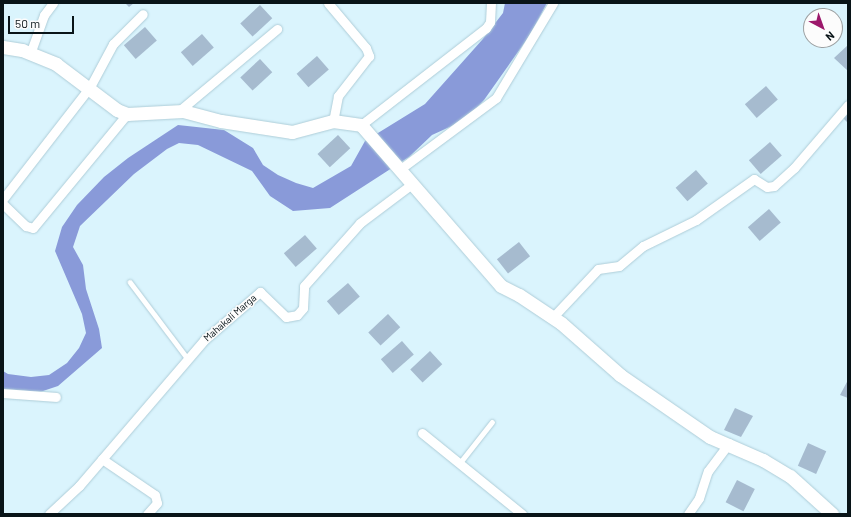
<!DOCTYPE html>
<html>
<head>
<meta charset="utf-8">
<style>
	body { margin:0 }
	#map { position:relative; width:851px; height:517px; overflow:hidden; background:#daf4fd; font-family:Barlow,sans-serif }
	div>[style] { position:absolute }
	.water>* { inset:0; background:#899ad9 }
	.building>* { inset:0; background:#a6bbcf; transform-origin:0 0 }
	.roads { filter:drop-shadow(0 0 1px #aecdd8) drop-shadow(0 0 1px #aecdd8) }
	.service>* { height:4.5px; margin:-2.25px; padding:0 2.25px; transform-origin:2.25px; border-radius:2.25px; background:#fff }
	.minor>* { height:9px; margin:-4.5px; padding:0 4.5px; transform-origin:4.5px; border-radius:4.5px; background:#fff }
	.secondary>* { height:13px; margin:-6.5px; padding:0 6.5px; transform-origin:6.5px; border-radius:6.5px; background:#fff }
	span { translate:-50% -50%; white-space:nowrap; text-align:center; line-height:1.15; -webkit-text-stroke:3px #fcfcfc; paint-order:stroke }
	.street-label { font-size:10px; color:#091418 }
	.frame { position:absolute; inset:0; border:4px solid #091418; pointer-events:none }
	.north { position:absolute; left:803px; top:8px; width:40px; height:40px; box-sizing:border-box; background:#fcfcfc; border:1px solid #9b9fa1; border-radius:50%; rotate:139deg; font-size:11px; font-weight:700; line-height:16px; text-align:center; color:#091418 }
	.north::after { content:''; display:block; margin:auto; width:14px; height:18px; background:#9c186b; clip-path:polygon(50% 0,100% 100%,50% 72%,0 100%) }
	.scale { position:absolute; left:8px; top:16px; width:66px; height:18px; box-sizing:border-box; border:2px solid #091418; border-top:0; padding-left:5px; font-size:12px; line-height:14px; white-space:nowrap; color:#091418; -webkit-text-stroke:3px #fcfcfc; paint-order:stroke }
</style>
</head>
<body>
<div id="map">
	<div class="water">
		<div style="clip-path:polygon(505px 3px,547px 3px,530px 35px,484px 100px,465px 120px,432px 135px,409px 157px,330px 208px,293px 211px,270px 196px,252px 171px,198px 145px,179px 143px,167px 149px,134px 174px,80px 226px,73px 247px,83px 265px,86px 289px,99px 329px,102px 348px,58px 386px,34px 394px,3px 390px,3px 371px,8px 374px,31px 377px,49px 375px,67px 363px,79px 348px,86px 333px,82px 314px,55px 251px,62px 227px,77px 205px,104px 177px,128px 158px,178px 125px,224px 130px,253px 148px,263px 165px,278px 175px,296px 183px,313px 188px,351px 166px,365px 141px,425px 104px,482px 40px,503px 13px)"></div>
	</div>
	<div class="building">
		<div style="clip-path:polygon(125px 3px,134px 3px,129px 7px)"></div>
		<div style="left:260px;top:5px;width:18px;height:27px;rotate:47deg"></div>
		<div style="left:145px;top:27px;width:18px;height:28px;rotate:49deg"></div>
		<div style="left:202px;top:34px;width:18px;height:28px;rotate:49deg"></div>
		<div style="clip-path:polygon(848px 45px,848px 71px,834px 58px)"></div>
		<div style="left:317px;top:56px;width:18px;height:27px;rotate:49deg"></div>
		<div style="left:260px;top:59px;width:18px;height:27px;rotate:47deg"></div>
		<div style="left:766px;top:86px;width:18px;height:28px;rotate:49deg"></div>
		<div style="clip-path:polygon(848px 114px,848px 123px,843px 118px)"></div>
		<div style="left:338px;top:135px;width:18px;height:28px;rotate:47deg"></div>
		<div style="left:770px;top:142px;width:18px;height:28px;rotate:49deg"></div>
		<div style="left:696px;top:170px;width:18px;height:27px;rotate:49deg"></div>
		<div style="left:769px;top:209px;width:18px;height:28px;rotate:49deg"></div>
		<div style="left:305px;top:235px;width:18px;height:28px;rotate:49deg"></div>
		<div style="left:519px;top:242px;width:18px;height:28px;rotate:52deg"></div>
		<div style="left:348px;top:283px;width:18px;height:28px;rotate:49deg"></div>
		<div style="left:388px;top:314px;width:18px;height:27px;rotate:47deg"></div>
		<div style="left:402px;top:341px;width:18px;height:28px;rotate:49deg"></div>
		<div style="left:430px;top:351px;width:18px;height:27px;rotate:47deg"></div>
		<div style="clip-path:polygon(848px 380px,848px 398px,840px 395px)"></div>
		<div style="clip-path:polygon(735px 408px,753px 416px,741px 437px,724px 430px)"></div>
		<div style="left:808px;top:443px;width:20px;height:25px;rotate:24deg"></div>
		<div style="left:737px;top:480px;width:20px;height:25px;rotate:27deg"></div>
	</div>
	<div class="roads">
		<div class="service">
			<div style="left:130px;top:282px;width:96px;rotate:53deg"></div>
			<div style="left:459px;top:464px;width:53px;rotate:-51.8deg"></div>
		</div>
		<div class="minor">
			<div style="left:328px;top:3px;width:59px;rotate:49.8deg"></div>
			<div style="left:366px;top:48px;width:9px;rotate:69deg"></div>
			<div style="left:369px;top:56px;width:51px;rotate:127.8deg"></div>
			<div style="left:338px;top:96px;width:25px;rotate:101deg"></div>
			<div style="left:30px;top:54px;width:41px;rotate:-70.3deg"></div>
			<div style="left:44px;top:15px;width:15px;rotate:-53deg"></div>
			<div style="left:179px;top:111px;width:128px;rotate:-39.9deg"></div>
			<div style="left:361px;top:125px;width:158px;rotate:-37.8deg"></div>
			<div style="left:486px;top:28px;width:7px;rotate:-56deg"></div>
			<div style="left:490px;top:22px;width:19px;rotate:-87deg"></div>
			<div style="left:399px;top:170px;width:121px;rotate:-36.6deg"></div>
			<div style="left:496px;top:98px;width:111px;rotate:-59deg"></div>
			<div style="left:3px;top:199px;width:142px;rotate:-52.2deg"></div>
			<div style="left:90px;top:87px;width:49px;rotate:-61.9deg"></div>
			<div style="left:113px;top:44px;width:42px;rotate:-45deg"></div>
			<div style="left:3px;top:204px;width:32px;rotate:44deg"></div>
			<div style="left:26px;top:226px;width:7px;rotate:16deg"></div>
			<div style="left:33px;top:228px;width:148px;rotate:-50.5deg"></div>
			<div style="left:553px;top:317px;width:66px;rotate:-46.8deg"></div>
			<div style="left:598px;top:269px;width:21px;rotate:-8deg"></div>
			<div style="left:619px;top:266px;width:31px;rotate:-40deg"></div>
			<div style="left:643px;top:246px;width:59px;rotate:-26.1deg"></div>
			<div style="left:696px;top:220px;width:71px;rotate:-35.3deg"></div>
			<div style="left:754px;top:179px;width:15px;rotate:32deg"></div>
			<div style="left:767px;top:187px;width:7px;rotate:-8deg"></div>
			<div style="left:774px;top:186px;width:27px;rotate:-42deg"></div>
			<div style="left:794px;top:168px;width:83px;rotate:-49.4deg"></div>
			<div style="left:3px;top:393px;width:53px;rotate:4.3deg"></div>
			<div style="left:422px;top:433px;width:129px;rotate:39deg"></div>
			<div style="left:102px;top:459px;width:64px;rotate:34.2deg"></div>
			<div style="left:155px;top:495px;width:8px;rotate:76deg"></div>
			<div style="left:157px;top:503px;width:15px;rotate:132deg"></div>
			<div style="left:49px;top:514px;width:41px;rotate:-43deg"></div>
			<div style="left:79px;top:486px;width:192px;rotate:-49.4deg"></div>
			<div style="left:204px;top:340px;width:74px;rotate:-40.6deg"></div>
			<div style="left:260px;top:292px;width:36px;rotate:44deg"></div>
			<div style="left:286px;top:317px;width:11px;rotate:-10deg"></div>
			<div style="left:297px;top:315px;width:9px;rotate:-49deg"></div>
			<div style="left:303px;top:308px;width:22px;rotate:-87deg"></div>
			<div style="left:304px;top:286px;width:84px;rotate:-48.4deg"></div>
			<div style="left:360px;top:223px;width:65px;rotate:-36.9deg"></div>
			<div style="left:688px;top:514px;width:19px;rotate:-55deg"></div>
			<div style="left:699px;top:498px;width:28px;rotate:-72deg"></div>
			<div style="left:708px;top:471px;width:35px;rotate:-53deg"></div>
		</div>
		<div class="secondary">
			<div style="left:3px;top:47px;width:19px;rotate:9deg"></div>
			<div style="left:22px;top:50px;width:37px;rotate:22deg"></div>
			<div style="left:56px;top:64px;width:76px;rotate:37deg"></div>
			<div style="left:117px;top:110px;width:11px;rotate:22deg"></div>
			<div style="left:127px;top:114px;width:56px;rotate:-3.1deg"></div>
			<div style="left:183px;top:111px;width:39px;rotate:15deg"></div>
			<div style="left:221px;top:121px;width:72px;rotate:8.8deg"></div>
			<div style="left:292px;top:132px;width:42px;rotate:-15deg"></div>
			<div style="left:333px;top:121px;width:28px;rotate:8deg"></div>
			<div style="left:361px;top:125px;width:213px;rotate:49deg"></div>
			<div style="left:501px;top:286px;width:20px;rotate:27deg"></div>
			<div style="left:519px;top:295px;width:50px;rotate:33.7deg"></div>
			<div style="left:561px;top:323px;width:79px;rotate:41.4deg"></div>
			<div style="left:620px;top:375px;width:109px;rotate:34.6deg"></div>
			<div style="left:710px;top:437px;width:58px;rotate:23.5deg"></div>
			<div style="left:763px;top:460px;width:31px;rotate:31deg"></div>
			<div style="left:790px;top:476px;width:57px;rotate:42.1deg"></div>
		</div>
	</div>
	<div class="street-label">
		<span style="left:230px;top:318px;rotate:-41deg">Mahakali Marga</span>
	</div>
	<div class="frame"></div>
	<div class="north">N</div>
	<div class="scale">50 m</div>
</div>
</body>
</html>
